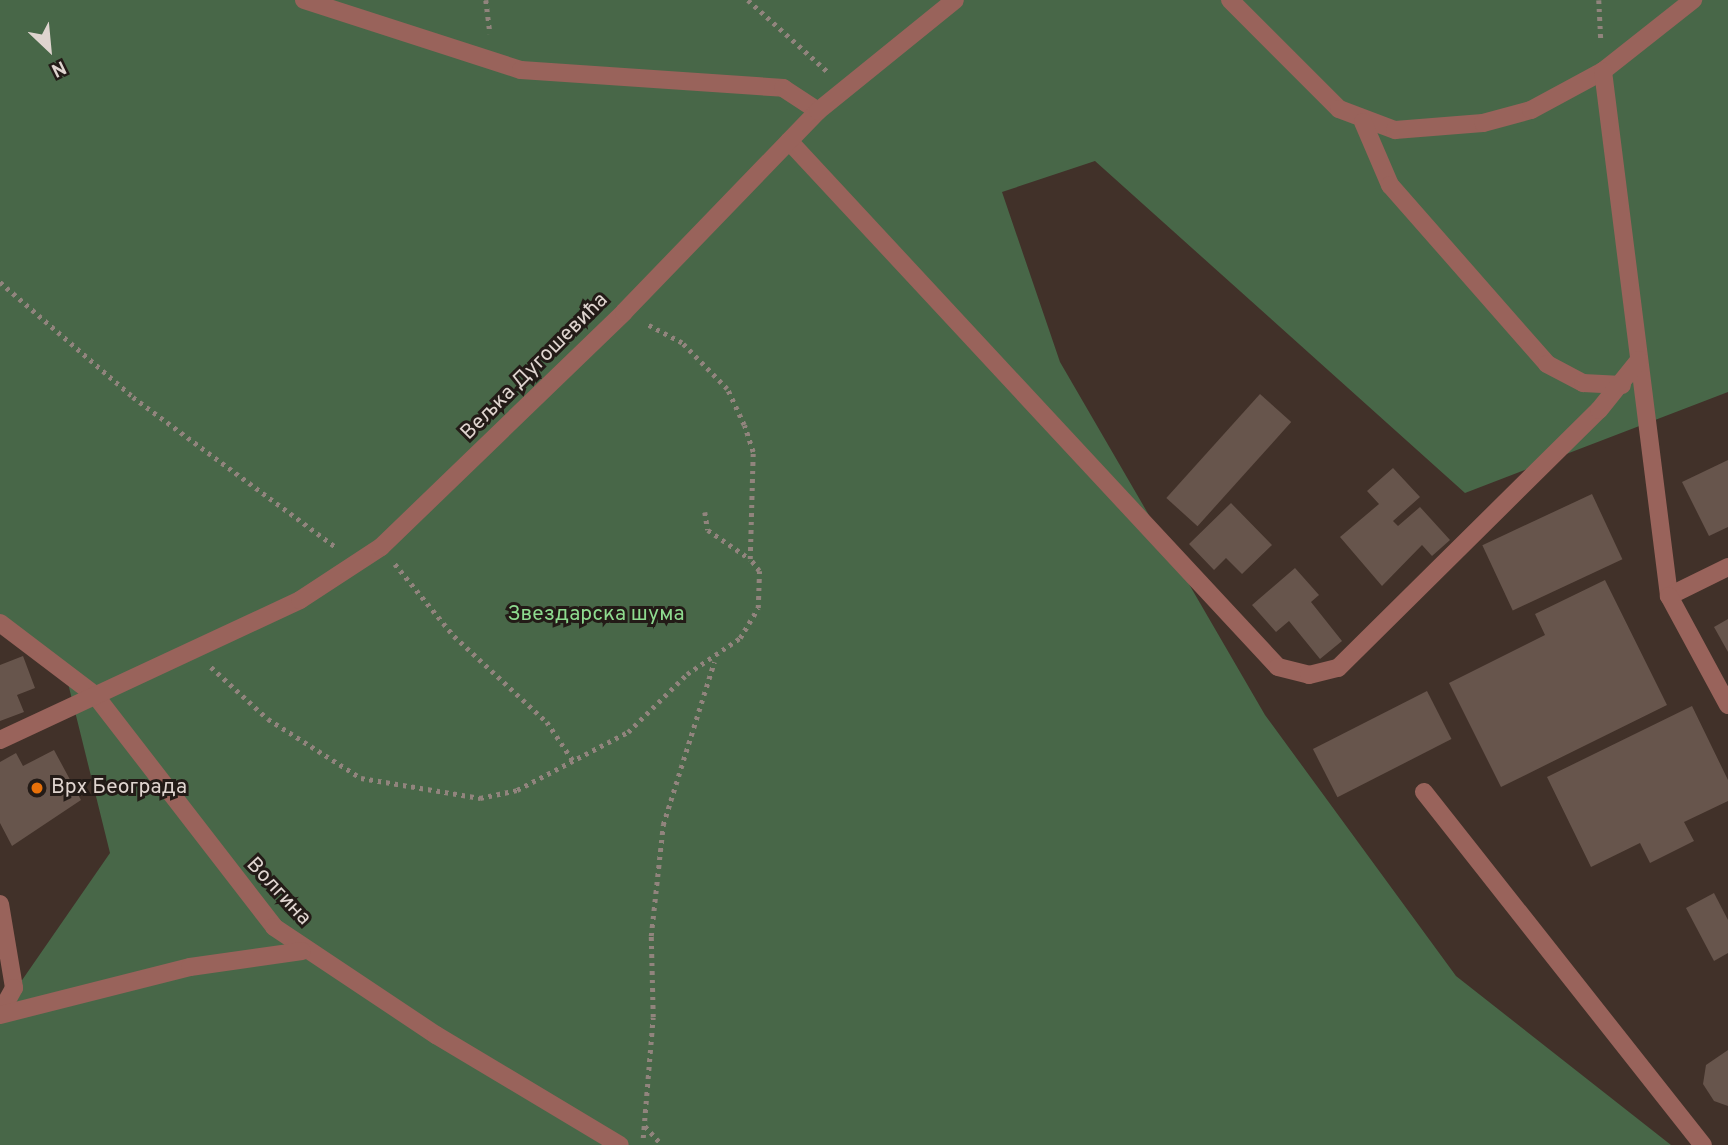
<!DOCTYPE html>
<html>
<head>
<meta charset="utf-8">
<style>
	body { margin:0 }
	#map { position:relative; width:1728px; height:1145px; overflow:hidden; background:#413129; font-family:Overpass,sans-serif }
	div>[style] { position:absolute }
	.green>* { inset:0; background:#486748 }
	.building>* { inset:0; background:#67554c; transform-origin:0 0 }
	.path>* { height:4.5px; margin-top:-2.25px; transform-origin:0; background:repeating-linear-gradient(90deg,#91847d 0 3.5px,transparent 0 8.5px) }
	.minor>* { height:18px; margin:-9px; padding:0 9px; transform-origin:9px; border-radius:9px; background:#99635b }
	.dots>* { width:19px; height:19px; translate:-50% -50%; box-sizing:border-box; border:4px solid #231b17; border-radius:50% }
	span { translate:-50% -50%; white-space:nowrap; text-align:center; line-height:1.15; -webkit-text-stroke:6px #231b17; paint-order:stroke }
	.street-label { font-size:21px; color:#dfd4cf }
	.park-label { font-size:21px; color:#8edb8f }
	.poi-label { font-size:21px; color:#dfd4cf }
	.left { translate:0 -50%; text-align:left }
	.north { position:absolute; left:14px; top:14px; width:70px; height:70px; -webkit-text-stroke:5px #231b17; paint-order:stroke; rotate:154deg; font-size:19px; font-weight:700; line-height:28px; text-align:center; color:#dfd4cf }
	.north::after { content:''; display:block; margin:auto; width:24px; height:32px; background:#dfd4cf; clip-path:polygon(50% 0,100% 100%,50% 72%,0 100%) }
</style>
</head>
<body>
<div id="map">
	<div class="green">
		<div style="clip-path:polygon(0 0,1728px 0,1728px 392px,1465px 493px,1095px 161px,1002px 192px,1060px 362px,1265px 715px,1456px 976px,1671px 1145px,0 1145px,0 1012px,110px 853px,64px 667px,0 623px)"></div>
	</div>
	<div class="building">
		<div style="left:1260px;top:394px;width:42px;height:140px;rotate:42deg"></div>
		<div style="clip-path:polygon(1728px 460px,1728px 527px,1709px 536px,1682px 482px)"></div>
		<div style="clip-path:polygon(1393px 468px,1420px 497px,1393px 521px,1398px 526px,1420px 507px,1450px 540px,1432px 556px,1422px 545px,1382px 586px,1340px 537px,1379px 504px,1367px 491px)"></div>
		<div style="left:1592px;top:494px;width:72px;height:121px;rotate:65deg"></div>
		<div style="clip-path:polygon(1231px 503px,1272px 545px,1242px 574px,1226px 558px,1214px 570px,1189px 544px)"></div>
		<div style="clip-path:polygon(1295px 568px,1319px 595px,1311px 602px,1342px 641px,1320px 659px,1289px 621px,1276px 632px,1252px 605px)"></div>
		<div style="clip-path:polygon(1605px 580px,1667px 705px,1501px 787px,1449px 683px,1545px 635px,1535px 614px)"></div>
		<div style="clip-path:polygon(1728px 619px,1728px 652px,1714px 627px)"></div>
		<div style="clip-path:polygon(23px 656px,35px 688px,17px 695px,24px 712px,0 721px,0 665px)"></div>
		<div style="left:1427px;top:691px;width:54px;height:128px;rotate:63deg"></div>
		<div style="clip-path:polygon(1692px 706px,1728px 780px,1728px 801px,1684px 822px,1694px 841px,1650px 863px,1640px 843px,1591px 867px,1547px 777px)"></div>
		<div style="clip-path:polygon(54px 750px,81px 800px,12px 846px,0 823px,0 762px,16px 753px,23px 766px)"></div>
		<div style="clip-path:polygon(1714px 893px,1728px 920px,1728px 953px,1714px 961px,1686px 908px)"></div>
		<div style="clip-path:polygon(1728px 1050px,1728px 1106px,1714px 1101px,1703px 1084px,1706px 1065px)"></div>
	</div>
	<div class="path">
		<div style="left:486px;top:0;width:34px;rotate:83deg"></div>
		<div style="left:748px;top:0;width:108px;rotate:42deg"></div>
		<div style="left:1599px;top:0;width:41px;rotate:87.2deg"></div>
		<div style="left:0;top:282px;width:176px;rotate:40.8deg"></div>
		<div style="left:133px;top:397px;width:254px;rotate:36.5deg"></div>
		<div style="left:705px;top:512px;width:18px;rotate:81deg"></div>
		<div style="left:708px;top:530px;width:51px;rotate:34.6deg"></div>
		<div style="left:395px;top:564px;width:93px;rotate:50.7deg"></div>
		<div style="left:454px;top:636px;width:127px;rotate:42.8deg"></div>
		<div style="left:547px;top:722px;width:48px;rotate:56deg"></div>
		<div style="left:211px;top:667px;width:77px;rotate:42.4deg"></div>
		<div style="left:268px;top:719px;width:110px;rotate:32.4deg"></div>
		<div style="left:361px;top:778px;width:121px;rotate:9.5deg"></div>
		<div style="left:480px;top:798px;width:38px;rotate:-12deg"></div>
		<div style="left:517px;top:790px;width:125px;rotate:-27.6deg"></div>
		<div style="left:628px;top:732px;width:83px;rotate:-44.5deg"></div>
		<div style="left:687px;top:674px;width:64px;rotate:-34.2deg"></div>
		<div style="left:740px;top:638px;width:35px;rotate:-59deg"></div>
		<div style="left:758px;top:608px;width:37px;rotate:-88deg"></div>
		<div style="left:759px;top:571px;width:15px;rotate:-127deg"></div>
		<div style="left:750px;top:559px;width:107px;rotate:-88.4deg"></div>
		<div style="left:753px;top:452px;width:28px;rotate:-108deg"></div>
		<div style="left:744px;top:425px;width:40px;rotate:-115deg"></div>
		<div style="left:727px;top:389px;width:64px;rotate:-134.4deg"></div>
		<div style="left:682px;top:343px;width:41px;rotate:-152.2deg"></div>
		<div style="left:645px;top:1126px;width:25px;rotate:48deg"></div>
		<div style="left:643px;top:1138px;width:121px;rotate:-85.3deg"></div>
		<div style="left:653px;top:1017px;width:81px;rotate:-91.4deg"></div>
		<div style="left:651px;top:936px;width:112px;rotate:-83.8deg"></div>
		<div style="left:663px;top:825px;width:171px;rotate:-72.6deg"></div>
	</div>
	<div class="minor">
		<div style="left:304px;top:0;width:228px;rotate:17.9deg"></div>
		<div style="left:521px;top:70px;width:263px;rotate:3.9deg"></div>
		<div style="left:783px;top:88px;width:42px;rotate:33.3deg"></div>
		<div style="left:1230px;top:0;width:154px;rotate:45deg"></div>
		<div style="left:1339px;top:109px;width:60px;rotate:20.6deg"></div>
		<div style="left:1395px;top:130px;width:88px;rotate:-4.5deg"></div>
		<div style="left:1483px;top:123px;width:50px;rotate:-15.2deg"></div>
		<div style="left:1531px;top:110px;width:82px;rotate:-28.4deg"></div>
		<div style="left:1603px;top:71px;width:115px;rotate:-38.3deg"></div>
		<div style="left:1603px;top:71px;width:529px;rotate:82.83deg"></div>
		<div style="left:1363px;top:122px;width:69px;rotate:66.8deg"></div>
		<div style="left:1390px;top:185px;width:238px;rotate:48.7deg"></div>
		<div style="left:1547px;top:364px;width:41px;rotate:27.8deg"></div>
		<div style="left:1583px;top:383px;width:39px;rotate:3deg"></div>
		<div style="left:789px;top:141px;width:718px;rotate:47.09deg"></div>
		<div style="left:1278px;top:667px;width:32px;rotate:14deg"></div>
		<div style="left:1309px;top:675px;width:30px;rotate:-14deg"></div>
		<div style="left:1338px;top:668px;width:367px;rotate:-44.7deg"></div>
		<div style="left:1599px;top:410px;width:64px;rotate:-51.3deg"></div>
		<div style="left:1728px;top:567px;width:66px;rotate:153.8deg"></div>
		<div style="left:1669px;top:596px;width:124px;rotate:61.6deg"></div>
		<div style="left:0;top:623px;width:119px;rotate:37.2deg"></div>
		<div style="left:95px;top:695px;width:293px;rotate:52.3deg"></div>
		<div style="left:274px;top:927px;width:195px;rotate:33.7deg"></div>
		<div style="left:436px;top:1035px;width:214px;rotate:30.9deg"></div>
		<div style="left:0;top:740px;width:331px;rotate:-25deg"></div>
		<div style="left:300px;top:600px;width:97px;rotate:-33.2deg"></div>
		<div style="left:381px;top:547px;width:338px;rotate:-44deg"></div>
		<div style="left:624px;top:312px;width:279px;rotate:-46deg"></div>
		<div style="left:818px;top:111px;width:176px;rotate:-39deg"></div>
		<div style="left:1424px;top:792px;width:450px;rotate:51.7deg"></div>
		<div style="left:0;top:904px;width:85px;rotate:80.5deg"></div>
		<div style="left:14px;top:988px;width:29px;rotate:119deg"></div>
		<div style="left:0;top:1015px;width:196px;rotate:-14.2deg"></div>
		<div style="left:190px;top:967px;width:113px;rotate:-8.1deg"></div>
	</div>
	<div class="dots">
		<div style="left:37px;top:788px;background:#e8710a"></div>
	</div>
	<div class="street-label">
		<span style="left:535px;top:367px;rotate:-45deg">Вељка Дугошевића</span>
		<span style="left:278px;top:892px;rotate:47deg">Волгина</span>
	</div>
	<div class="park-label">
		<span style="left:596px;top:615px">Звездарска шума</span>
	</div>
	<div class="poi-label">
		<span class="left" style="left:51px;top:788px">Врх Београда</span>
	</div>
	<div class="north">N</div>
</div>
</body>
</html>
